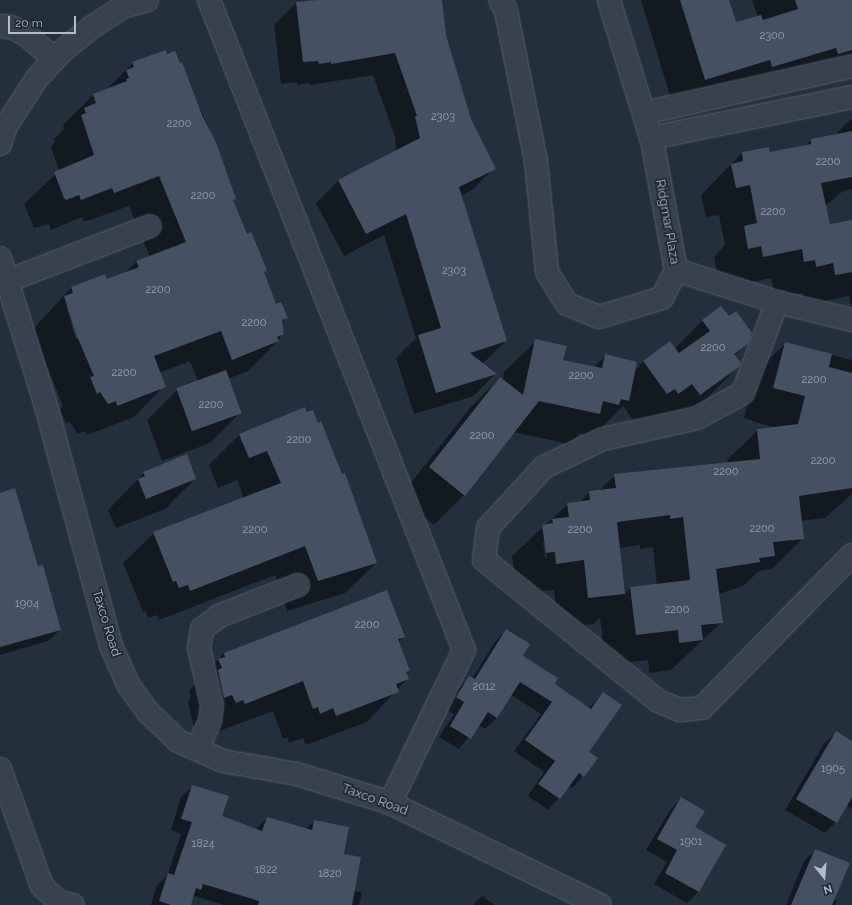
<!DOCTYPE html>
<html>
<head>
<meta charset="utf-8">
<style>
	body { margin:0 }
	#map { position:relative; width:852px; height:905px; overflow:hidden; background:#242f3e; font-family:Raleway,sans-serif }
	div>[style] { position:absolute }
	.shadow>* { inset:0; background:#0007 }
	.building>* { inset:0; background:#455162; transform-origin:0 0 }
	.roads { filter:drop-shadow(0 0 1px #565f6c) drop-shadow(0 0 1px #565f6c) }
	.minor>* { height:22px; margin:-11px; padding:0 11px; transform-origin:11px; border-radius:11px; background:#38414e }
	span { translate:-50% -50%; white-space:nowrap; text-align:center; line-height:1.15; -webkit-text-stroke:3.5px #1d2633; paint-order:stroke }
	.number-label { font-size:11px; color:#98a1af }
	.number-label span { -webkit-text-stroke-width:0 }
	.street-label { font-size:13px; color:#b4bcc9 }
	.north { position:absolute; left:804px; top:857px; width:40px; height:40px; -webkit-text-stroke:3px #1d2633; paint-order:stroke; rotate:163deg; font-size:11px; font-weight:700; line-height:16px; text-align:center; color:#b4bcc9 }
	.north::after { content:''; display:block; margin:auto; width:14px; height:18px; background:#b4bcc9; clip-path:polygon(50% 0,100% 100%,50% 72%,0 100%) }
	.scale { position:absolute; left:8px; top:16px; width:68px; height:18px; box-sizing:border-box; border:2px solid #b4bcc9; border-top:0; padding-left:5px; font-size:12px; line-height:14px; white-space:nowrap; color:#b4bcc9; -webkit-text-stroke:3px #1d2633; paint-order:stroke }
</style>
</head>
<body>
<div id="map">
	<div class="shadow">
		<div style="clip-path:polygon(327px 0,441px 0,445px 36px,470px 119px,494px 168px,472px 190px,461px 196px,506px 341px,482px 364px,495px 374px,474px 396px,414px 414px,396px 358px,416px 338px,384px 235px,344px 256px,316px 203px,338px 181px,396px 151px,395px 137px,373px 75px,310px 85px,309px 83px,297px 85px,297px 82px,281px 84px,274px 25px,296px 3px)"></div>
		<div style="clip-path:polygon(641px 0,728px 0,735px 24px,758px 17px,752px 0,852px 0,852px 70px,674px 109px)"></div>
		<div style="clip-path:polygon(evenodd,174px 52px,216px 143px,235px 199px,233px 201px,275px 305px,286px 318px,281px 323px,282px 334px,278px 341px,248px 371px,228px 379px,241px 412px,210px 443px,162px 461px,147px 420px,177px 390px,198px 381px,190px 361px,159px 373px,164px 386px,134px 417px,87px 435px,85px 431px,78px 434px,70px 422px,66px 423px,60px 409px,63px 406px,46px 364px,34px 328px,71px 288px,104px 275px,106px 281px,125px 273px,137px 261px,150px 257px,129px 206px,84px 222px,82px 217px,51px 230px,49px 224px,34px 228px,24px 204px,59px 171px,51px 147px,55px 142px,54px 139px,64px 129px,63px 125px,93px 95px,105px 91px,133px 63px,174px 52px,66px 306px,68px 306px,78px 338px,76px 339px,66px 306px)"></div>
		<div style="clip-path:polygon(852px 118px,852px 189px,843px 191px,825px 206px,829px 226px,852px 221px,852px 309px,849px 296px,805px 305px,803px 293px,786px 297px,785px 290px,774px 292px,771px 278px,733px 286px,718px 279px,714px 257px,725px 245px,719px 215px,706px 217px,701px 195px,742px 153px,769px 148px,770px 153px,805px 146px,811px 140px,834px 136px)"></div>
		<div style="clip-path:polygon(703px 320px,747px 344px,734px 356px,738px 367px,708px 397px,670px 425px,662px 414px,648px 423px,644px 418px,636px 424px,623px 406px,598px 431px,593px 430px,588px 435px,580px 433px,569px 444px,513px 432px,464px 495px,434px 525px,399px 498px,470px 408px,500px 378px,503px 380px,504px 372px,535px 342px,562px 361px,593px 368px,605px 356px,635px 371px,644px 361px,674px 349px)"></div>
		<div style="clip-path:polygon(evenodd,786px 343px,852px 360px,852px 494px,825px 518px,800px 521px,802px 539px,772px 569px,759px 571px,743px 586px,719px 594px,722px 622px,671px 670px,649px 673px,648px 660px,606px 665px,600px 618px,593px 624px,558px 628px,554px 590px,526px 593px,516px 583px,512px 556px,568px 504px,580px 502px,590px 492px,599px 491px,615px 475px,728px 464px,727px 460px,758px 430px,775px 428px,744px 418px,755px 373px,786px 343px,545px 540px,547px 558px,545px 558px,543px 541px,545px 540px,786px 343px,640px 545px,640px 549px,653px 547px,657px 585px,630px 588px,624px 595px,619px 548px,640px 545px)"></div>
		<div style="clip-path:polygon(305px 408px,376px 563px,345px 593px,287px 611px,275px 575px,159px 620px,157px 615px,148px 618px,146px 611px,143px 612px,123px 563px,154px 533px,244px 498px,237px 480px,218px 488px,209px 465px,240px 434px)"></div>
		<div style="clip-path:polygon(144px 473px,195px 479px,165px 509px,116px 528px,108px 510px)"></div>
		<div style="clip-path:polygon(0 494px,37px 568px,60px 630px,48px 641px,0 655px)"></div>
		<div style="clip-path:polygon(506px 630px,522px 656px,554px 684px,589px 708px,603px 693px,583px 776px,572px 788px,569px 786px,548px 810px,528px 796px,544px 772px,514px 751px,541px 714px,511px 695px,497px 718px,485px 729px,478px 725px,459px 749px,439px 737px,454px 714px,446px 709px,458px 689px,470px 677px,472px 679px,495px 642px)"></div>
		<div style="clip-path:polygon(404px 636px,399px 642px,409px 671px,406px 674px,407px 679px,367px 722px,306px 745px,303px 738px,289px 743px,287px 737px,283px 739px,273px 711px,214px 733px,202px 724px,194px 728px,188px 701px,191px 698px,189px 691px,224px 653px)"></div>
		<div style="clip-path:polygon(836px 732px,852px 742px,852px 809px,846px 805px,836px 822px,825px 833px,785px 810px,824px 744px)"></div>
		<div style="clip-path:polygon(193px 786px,221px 817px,256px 829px,267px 818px,306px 829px,314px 821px,343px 854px,353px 891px,362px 892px,359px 905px,224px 905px,194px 896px,190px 905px,151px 905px,157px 885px,167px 876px,181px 834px,171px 830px,181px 797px)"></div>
		<div style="clip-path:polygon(681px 798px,694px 828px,724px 845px,698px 892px,687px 903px,654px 884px,667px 862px,646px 850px,670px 810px)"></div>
		<div style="clip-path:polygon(816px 850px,833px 899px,837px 900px,835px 905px,786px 905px,804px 861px)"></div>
		<div style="clip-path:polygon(482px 896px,495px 905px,473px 905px)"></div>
	</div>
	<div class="building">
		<div style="clip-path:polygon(318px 0,442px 0,446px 35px,471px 119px,496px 169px,459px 187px,507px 341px,470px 353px,497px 374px,436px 393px,418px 335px,441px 328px,406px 214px,366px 234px,338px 180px,420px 138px,415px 116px,417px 116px,395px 53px,331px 64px,331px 62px,319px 64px,318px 61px,303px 62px,296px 2px)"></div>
		<div style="clip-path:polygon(680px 0,729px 0,736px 22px,761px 15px,763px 20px,798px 9px,795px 0,852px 0,852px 50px,838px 54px,836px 48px,772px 67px,770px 60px,705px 80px)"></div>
		<div style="clip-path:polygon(166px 50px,167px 54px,175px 51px,180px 63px,182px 62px,202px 115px,216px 142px,236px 199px,233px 200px,247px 234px,251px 232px,260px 253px,267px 271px,264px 272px,276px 304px,281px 302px,288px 318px,282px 320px,284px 334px,277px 337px,279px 341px,232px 360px,221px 331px,154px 356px,166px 387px,117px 406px,116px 401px,108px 404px,100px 392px,97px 394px,90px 377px,94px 376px,76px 334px,64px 296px,73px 293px,71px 287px,105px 274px,107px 279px,139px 267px,136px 261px,186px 242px,159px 176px,114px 193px,112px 188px,81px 200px,79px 195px,66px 200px,64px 198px,54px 172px,94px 155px,81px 115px,86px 113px,84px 108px,96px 103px,93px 94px,127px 81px,126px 79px,129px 78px,126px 70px,134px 67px,132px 62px)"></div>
		<div style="clip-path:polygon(852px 131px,852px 177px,821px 183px,830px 224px,852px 220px,852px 272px,835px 275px,833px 263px,816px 267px,815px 260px,804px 262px,802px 249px,763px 257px,761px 246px,748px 249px,744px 226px,757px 223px,750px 185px,736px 188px,731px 164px,743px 161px,742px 152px,769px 147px,770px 152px,811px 144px,811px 139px)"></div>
		<div style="clip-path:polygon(721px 306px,729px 316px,736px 311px,752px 333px,748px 344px,734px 354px,741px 363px,739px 367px,700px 395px,692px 384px,678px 394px,675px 389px,667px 394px,643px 361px,670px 341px,679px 353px,710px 331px,702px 320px)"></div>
		<div style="clip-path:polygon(535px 339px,567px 346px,563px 360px,602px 368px,605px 354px,637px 362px,629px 401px,621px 399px,619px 405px,603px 401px,600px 414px,539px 401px,465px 496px,429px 467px,500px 377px,523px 395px)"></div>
		<div style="clip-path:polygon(785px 342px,832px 354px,829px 367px,852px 373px,852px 488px,799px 496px,804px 539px,773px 542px,775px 556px,759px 558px,760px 562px,716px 569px,723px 623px,701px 625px,703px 640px,679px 643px,678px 630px,636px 635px,630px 587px,690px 580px,683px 517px,670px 519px,670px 515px,617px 522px,625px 594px,588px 598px,584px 560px,556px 564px,555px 552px,546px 553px,542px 525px,553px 523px,552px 519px,569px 517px,567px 503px,590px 500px,589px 491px,616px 488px,614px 474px,760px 459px,757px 429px,798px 424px,805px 396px,773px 388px)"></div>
		<div style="left:226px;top:370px;width:46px;height:53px;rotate:70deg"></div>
		<div style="clip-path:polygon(305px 407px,307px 412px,313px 410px,318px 423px,321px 421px,342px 474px,345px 473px,377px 563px,318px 581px,305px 546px,190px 591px,188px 585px,179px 588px,176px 581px,173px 582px,153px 532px,281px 483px,267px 451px,249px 458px,239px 434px)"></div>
		<div style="clip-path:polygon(187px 454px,196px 479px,146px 499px,138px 479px,145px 476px,143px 472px)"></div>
		<div style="clip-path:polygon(15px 488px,38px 566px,43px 565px,61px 630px,0 647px,0 493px)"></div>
		<div style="clip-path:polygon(387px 590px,405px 637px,398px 639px,410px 671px,406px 672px,409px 679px,396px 684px,399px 692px,336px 716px,333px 708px,320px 714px,318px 707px,313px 709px,303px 681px,245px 704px,243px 700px,236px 703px,232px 695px,224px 698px,218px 670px,222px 668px,218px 659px,225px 657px,224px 653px)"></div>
		<div style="clip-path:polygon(506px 629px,530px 644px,523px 656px,558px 678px,555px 684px,591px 709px,603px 692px,622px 705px,589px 752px,598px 758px,584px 777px,579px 773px,560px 799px,538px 784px,555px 761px,525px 740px,552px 702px,520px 682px,497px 718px,488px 712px,471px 739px,450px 726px,464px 702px,456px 697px,469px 676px,475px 679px)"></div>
		<div style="clip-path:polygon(836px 731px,852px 741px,852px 797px,837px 823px,796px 799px)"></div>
		<div style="clip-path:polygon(192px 785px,229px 796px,222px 816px,262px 831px,267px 817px,312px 830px,314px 820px,349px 827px,344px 854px,361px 857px,352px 905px,258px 905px,259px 901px,203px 884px,201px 890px,196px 888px,191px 905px,171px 905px,159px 901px,168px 873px,174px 875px,192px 822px,181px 819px)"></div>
		<div style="clip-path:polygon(681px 797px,705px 811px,695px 827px,726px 845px,699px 892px,665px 873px,677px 850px,657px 839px)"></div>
		<div style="clip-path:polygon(815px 849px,850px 863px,832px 905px,791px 905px)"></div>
	</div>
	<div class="roads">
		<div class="minor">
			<div style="left:209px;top:0;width:698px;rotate:68.58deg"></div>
			<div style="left:464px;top:650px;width:170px;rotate:115.8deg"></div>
			<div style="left:500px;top:0;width:13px;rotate:61deg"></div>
			<div style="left:506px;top:11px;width:153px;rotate:78.7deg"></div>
			<div style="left:536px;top:161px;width:112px;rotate:84.3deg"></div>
			<div style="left:547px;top:272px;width:38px;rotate:58deg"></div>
			<div style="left:567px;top:304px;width:35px;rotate:22deg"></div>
			<div style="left:599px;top:317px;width:66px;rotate:-16.8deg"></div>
			<div style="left:662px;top:298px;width:31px;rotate:-63deg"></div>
			<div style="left:676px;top:270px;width:131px;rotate:-100.5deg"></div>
			<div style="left:652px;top:141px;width:147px;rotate:-107deg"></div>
			<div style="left:0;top:26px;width:11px;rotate:5deg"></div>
			<div style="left:11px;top:27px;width:16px;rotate:27deg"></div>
			<div style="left:25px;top:34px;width:39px;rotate:40deg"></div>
			<div style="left:644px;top:113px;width:213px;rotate:-12.7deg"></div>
			<div style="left:651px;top:138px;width:205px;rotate:-11.5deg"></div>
			<div style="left:0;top:144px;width:19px;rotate:-72deg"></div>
			<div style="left:6px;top:126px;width:57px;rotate:-57.1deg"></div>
			<div style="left:37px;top:78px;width:35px;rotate:-47deg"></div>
			<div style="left:61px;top:52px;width:40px;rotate:-39deg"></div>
			<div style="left:92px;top:27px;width:37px;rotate:-33deg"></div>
			<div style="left:123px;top:7px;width:25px;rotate:-16deg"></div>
			<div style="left:0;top:258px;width:148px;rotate:72.7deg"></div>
			<div style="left:44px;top:399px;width:256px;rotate:74.8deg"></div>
			<div style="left:111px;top:646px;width:44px;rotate:65.8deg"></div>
			<div style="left:129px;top:686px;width:32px;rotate:54deg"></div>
			<div style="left:148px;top:712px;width:42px;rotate:44deg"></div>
			<div style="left:178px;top:741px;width:49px;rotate:24deg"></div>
			<div style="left:223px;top:761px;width:75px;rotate:10deg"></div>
			<div style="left:297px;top:774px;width:97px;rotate:17.3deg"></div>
			<div style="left:390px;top:803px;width:233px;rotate:25.9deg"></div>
			<div style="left:676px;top:270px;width:106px;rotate:17.6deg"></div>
			<div style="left:7px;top:281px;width:153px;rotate:-21deg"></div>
			<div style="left:852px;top:320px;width:77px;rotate:-166.5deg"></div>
			<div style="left:777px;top:302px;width:97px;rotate:110.5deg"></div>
			<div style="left:743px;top:393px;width:52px;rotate:151.5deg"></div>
			<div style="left:697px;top:418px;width:96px;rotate:167.4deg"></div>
			<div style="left:603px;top:439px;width:65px;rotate:154.6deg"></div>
			<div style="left:544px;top:467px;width:83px;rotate:132.6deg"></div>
			<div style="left:488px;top:528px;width:32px;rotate:97deg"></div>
			<div style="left:484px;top:560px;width:224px;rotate:39deg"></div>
			<div style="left:658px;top:701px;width:24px;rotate:22deg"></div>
			<div style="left:680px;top:710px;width:22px;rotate:-5deg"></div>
			<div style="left:702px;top:708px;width:214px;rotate:-45.6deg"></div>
			<div style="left:197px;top:749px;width:31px;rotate:-65deg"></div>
			<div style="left:210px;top:721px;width:16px;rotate:-83deg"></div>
			<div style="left:212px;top:705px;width:58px;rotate:-102.8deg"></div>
			<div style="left:199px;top:648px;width:19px;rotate:-81deg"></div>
			<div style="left:202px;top:629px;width:21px;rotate:-37deg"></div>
			<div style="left:219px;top:616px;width:85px;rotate:-21.4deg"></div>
			<div style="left:0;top:769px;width:124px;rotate:70.3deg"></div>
			<div style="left:42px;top:886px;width:23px;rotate:43deg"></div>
			<div style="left:59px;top:902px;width:14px;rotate:12deg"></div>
		</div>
	</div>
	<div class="number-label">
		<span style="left:772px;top:36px">2300</span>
		<span style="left:443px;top:117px">2303</span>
		<span style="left:179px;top:124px">2200</span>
		<span style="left:828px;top:162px">2200</span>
		<span style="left:203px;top:196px">2200</span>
		<span style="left:773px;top:212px">2200</span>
		<span style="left:454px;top:271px">2303</span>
		<span style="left:158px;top:290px">2200</span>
		<span style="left:254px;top:323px">2200</span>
		<span style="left:713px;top:348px">2200</span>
		<span style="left:124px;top:373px">2200</span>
		<span style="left:581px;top:376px">2200</span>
		<span style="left:814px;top:380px">2200</span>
		<span style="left:211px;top:405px">2200</span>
		<span style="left:482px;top:436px">2200</span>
		<span style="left:299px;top:440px">2200</span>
		<span style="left:823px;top:461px">2200</span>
		<span style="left:726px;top:472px">2200</span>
		<span style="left:762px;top:529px">2200</span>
		<span style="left:255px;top:530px">2200</span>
		<span style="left:580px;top:530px">2200</span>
		<span style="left:27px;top:604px">1904</span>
		<span style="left:677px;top:610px">2200</span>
		<span style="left:367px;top:625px">2200</span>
		<span style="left:484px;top:687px">2012</span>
		<span style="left:833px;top:769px">1905</span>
		<span style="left:691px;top:842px">1901</span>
		<span style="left:203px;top:844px">1824</span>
		<span style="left:266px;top:870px">1822</span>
		<span style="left:330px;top:874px">1820</span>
	</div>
	<div class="street-label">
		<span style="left:667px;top:222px;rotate:80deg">Ridgmar Plaza</span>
		<span style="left:106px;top:623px;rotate:73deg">Taxco Road</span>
		<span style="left:375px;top:800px;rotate:20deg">Taxco Road</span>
	</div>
	<div class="north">N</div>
	<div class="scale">20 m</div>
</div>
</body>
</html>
